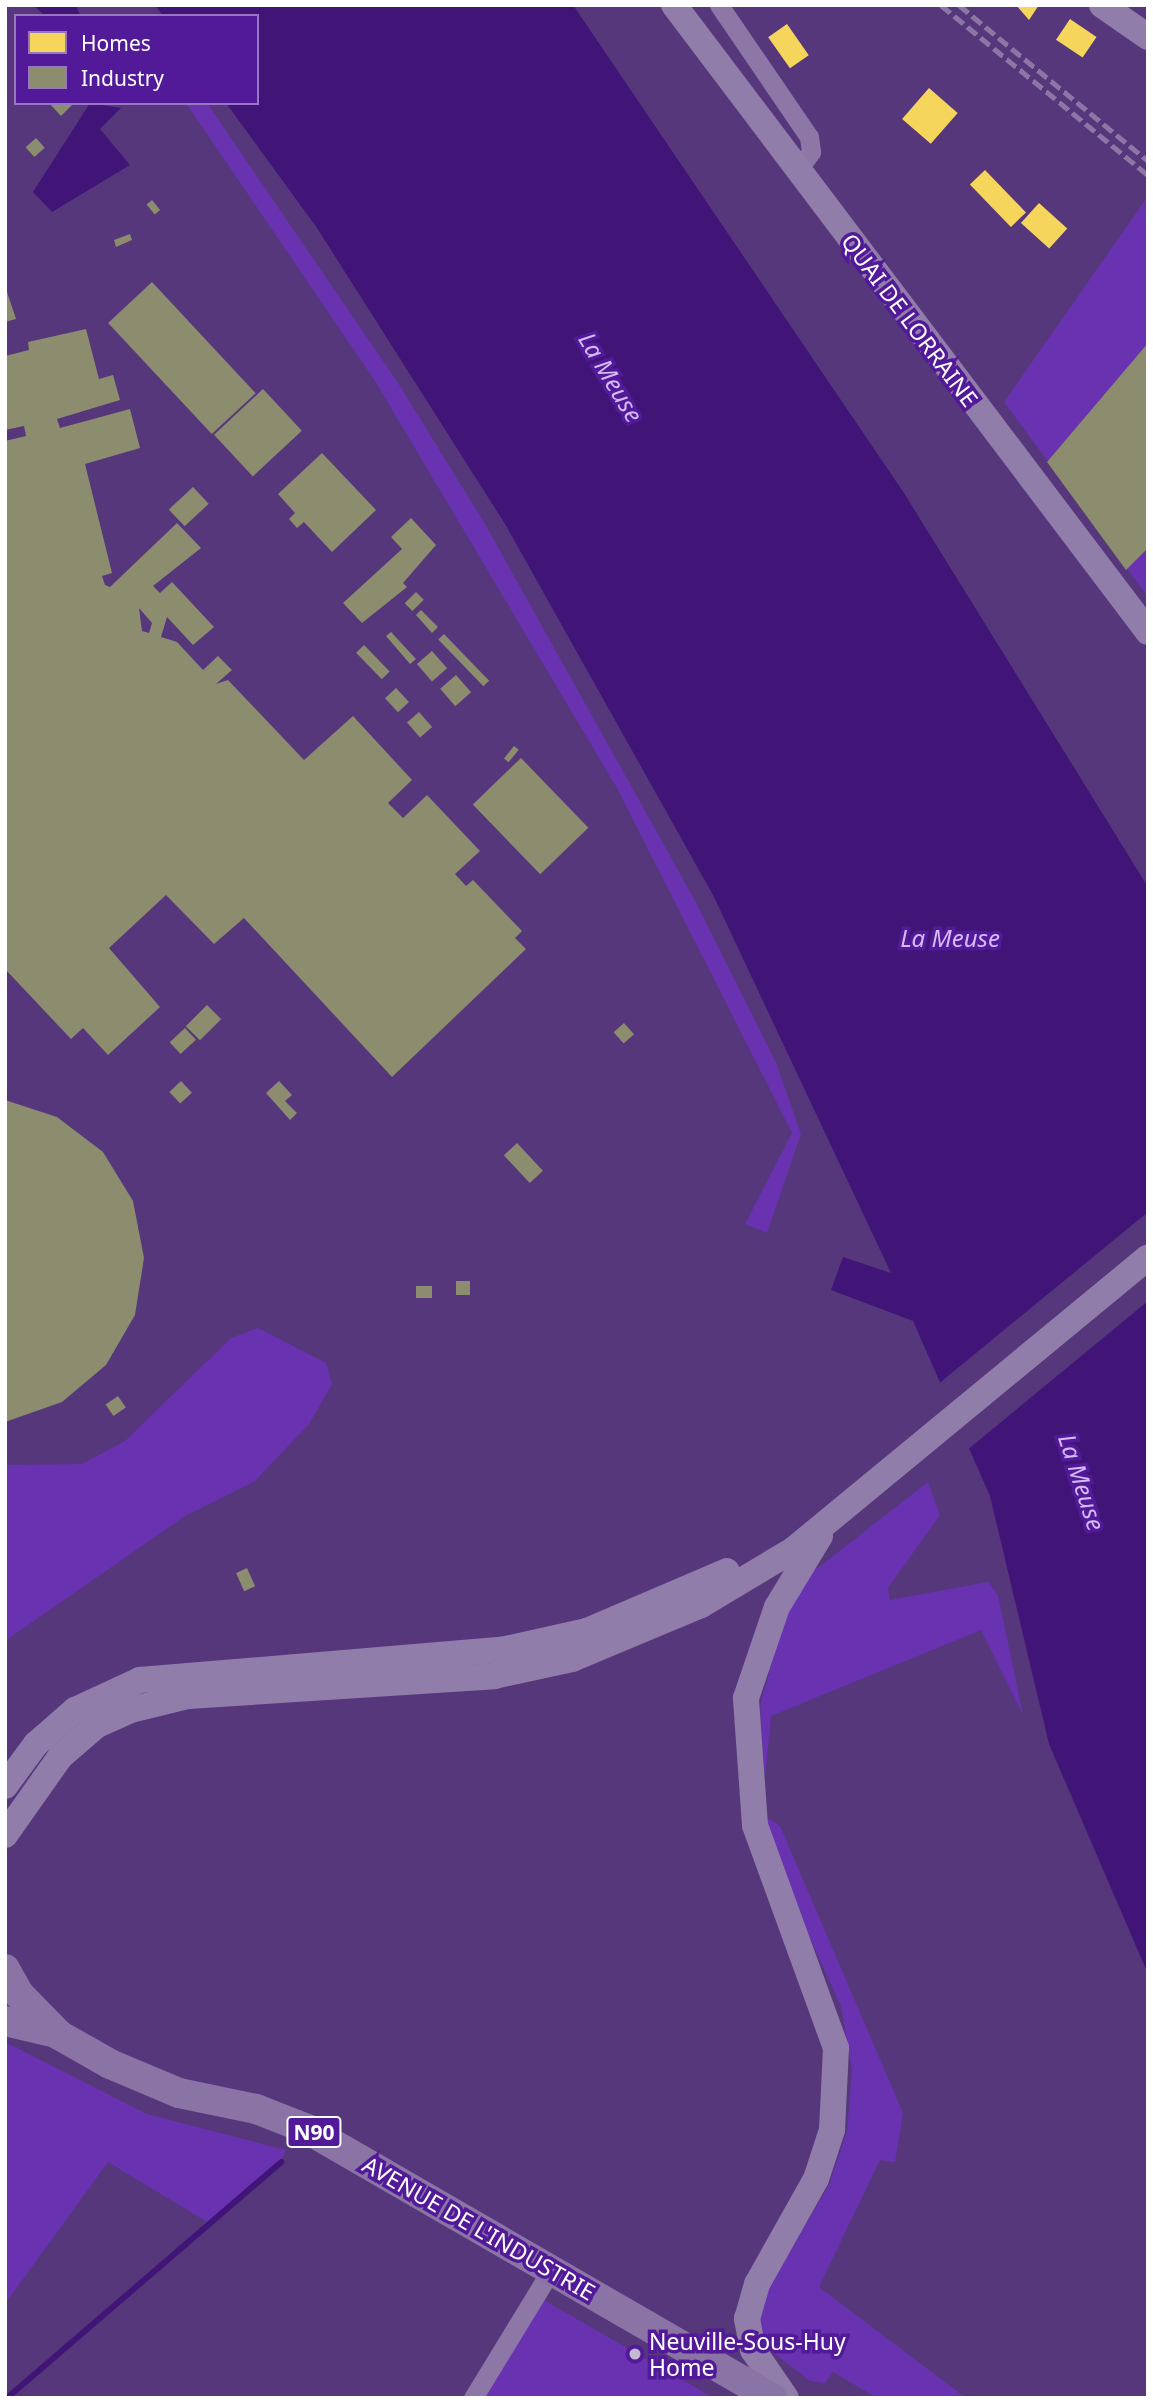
<!DOCTYPE html>
<html>
<head>
<meta charset="utf-8">
<style>
	body { margin:0 }
	#map { position:relative; width:1153px; height:2403px; overflow:hidden; background:#56377c; font-family:"Noto Sans",sans-serif }
	div>[style] { position:absolute }
	.green>* { inset:0; background:#6832b0 }
	.water>* { inset:0; background:#411577 }
	.pier>* { inset:0; background:#56377c }
	.homes>* { inset:0; background:#f6d55c; transform-origin:0 0 }
	.industry>* { inset:0; background:#8c8c6e; transform-origin:0 0 }
	.stream>* { height:6px; margin:-3px; padding:0 3px; transform-origin:3px; border-radius:3px; background:#411577 }
	.street>* { height:19px; margin:-9.5px; padding:0 9.5px; transform-origin:9.5px; border-radius:9.5px; background:#8c77a7 }
	.secondary>* { height:26px; margin:-13px; padding:0 13px; transform-origin:13px; border-radius:13px; background:#917daa }
	.primary>* { height:30px; margin:-15px; padding:0 15px; transform-origin:15px; border-radius:15px; background:#8a74a5 }
	.rail>* { height:5px; margin-top:-2.5px; transform-origin:0; background:repeating-linear-gradient(90deg,#8b76a6 0 12px,transparent 0 17px) }
	.dots>* { width:19px; height:19px; translate:-50% -50%; box-sizing:border-box; border:4px solid #521a99; border-radius:50% }
	span { translate:-50% -50%; white-space:nowrap; text-align:center; line-height:1.15; -webkit-text-stroke:7px #521a99; paint-order:stroke }
	.shield-label span { padding:2px 5px; background:#521a99; border:2px solid; border-radius:5px; -webkit-text-stroke-width:0 }
	.shield-label { font-size:21px; color:#fff; font-weight:700 }
	.street-label { font-size:23px; color:#fff }
	.poi-label { font-size:23px; color:#fff }
	.left { translate:0 -50%; text-align:left }
	.water-label { font-size:24px; color:#d5bcf7; font-style:italic }
	.frame { position:absolute; inset:0; border:7px solid #fff; pointer-events:none }
	.legend { position:absolute; left:14px; top:14px; width:245px; height:91px; box-sizing:border-box; background:#521a99; border:2px solid #9776c2; margin:0; padding:9px 12px; list-style:none; font-size:21px; color:#fff }
	.legend li { display:flex; align-items:center; gap:14px; height:35px }
	.legend b { width:35px; border:2px solid #9776c2 }
</style>
</head>
<body>
<div id="map">
	<div class="green">
		<div style="clip-path:polygon(186px 103px,207px 103px,398px 383px,484px 522px,693px 897px,777px 1065px,801px 1134px,767px 1233px,745px 1224px,792px 1133px,617px 788px,375px 381px)"></div>
		<div style="clip-path:polygon(1148px 196px,1148px 597px,1004px 402px)"></div>
		<div style="clip-path:polygon(258px 1328px,326px 1363px,332px 1384px,309px 1424px,255px 1481px,185px 1516px,5px 1641px,5px 1465px,82px 1464px,125px 1441px,231px 1338px)"></div>
		<div style="clip-path:polygon(928px 1482px,940px 1515px,888px 1588px,890px 1600px,988px 1582px,998px 1595px,1023px 1715px,981px 1630px,771px 1716px,765px 1779px,760px 1706px,781px 1628px,806px 1577px)"></div>
		<div style="clip-path:polygon(770px 1819px,780px 1826px,903px 2113px,895px 2162px,880px 2160px,819px 2287px,966px 2398px,877px 2398px,833px 2372px,825px 2383px,810px 2381px,765px 2346px,758px 2322px,765px 2294px,829px 2185px,847px 2131px,852px 2069px,841px 2006px,796px 1908px,763px 1820px)"></div>
		<div style="clip-path:polygon(5px 2042px,147px 2114px,286px 2150px,281px 2162px,209px 2223px,108px 2162px,5px 2304px)"></div>
		<div style="clip-path:polygon(535px 2295px,714px 2398px,473px 2398px)"></div>
	</div>
	<div class="water">
		<div style="clip-path:polygon(33px 5px,76px 5px,80px 15px,45px 16px)"></div>
		<div style="clip-path:polygon(155px 5px,573px 5px,904px 493px,1148px 887px,1148px 1974px,1049px 1744px,990px 1496px,913px 1321px,831px 1290px,843px 1257px,891px 1273px,713px 895px,505px 524px,317px 228px,226px 103px,257px 103px,257px 16px,163px 16px)"></div>
		<div style="clip-path:polygon(90px 103px,121px 108px,100px 129px,130px 165px,52px 212px,33px 192px)"></div>
	</div>
	<div class="pier">
		<div style="clip-path:polygon(1148px 1212px,1148px 1301px,966px 1451px,937px 1385px)"></div>
	</div>
	<div class="homes">
		<div style="clip-path:polygon(1016px 5px,1039px 5px,1029px 20px)"></div>
		<div style="left:1070px;top:19px;width:32px;height:25px;rotate:34deg"></div>
		<div style="left:787px;top:24px;width:38px;height:23px;rotate:55deg"></div>
		<div style="left:929px;top:88px;width:38px;height:41px;rotate:41deg"></div>
		<div style="left:985px;top:170px;width:59px;height:21px;rotate:46deg"></div>
		<div style="left:1039px;top:203px;width:38px;height:27px;rotate:42deg"></div>
	</div>
	<div class="industry">
		<div style="clip-path:polygon(49px 103px,74px 103px,61px 116px)"></div>
		<div style="left:36px;top:138px;width:13px;height:14px;rotate:48deg"></div>
		<div style="left:152px;top:200px;width:13px;height:7px;rotate:51deg"></div>
		<div style="clip-path:polygon(130px 234px,132px 240px,116px 247px,114px 240px)"></div>
		<div style="left:152px;top:282px;width:152px;height:60px;rotate:47deg"></div>
		<div style="clip-path:polygon(5px 286px,16px 319px,5px 322px)"></div>
		<div style="clip-path:polygon(evenodd,86px 329px,99px 379px,113px 375px,120px 400px,57px 419px,60px 428px,130px 409px,140px 448px,85px 464px,112px 573px,102px 576px,105px 585px,110px 587px,177px 523px,201px 548px,153px 586px,160px 593px,172px 582px,214px 627px,193px 645px,167px 617px,161px 637px,177px 642px,203px 670px,218px 656px,232px 670px,216px 684px,228px 680px,304px 760px,353px 716px,412px 780px,388px 803px,403px 818px,427px 795px,480px 851px,455px 874px,466px 886px,473px 880px,522px 931px,515px 938px,526px 949px,392px 1077px,244px 918px,214px 944px,166px 895px,109px 948px,160px 1007px,108px 1055px,83px 1028px,71px 1039px,5px 969px,5px 441px,26px 436px,24px 426px,5px 430px,5px 356px,29px 350px,28px 342px,86px 329px,139px 608px,152px 623px,149px 633px,142px 631px,139px 608px)"></div>
		<div style="clip-path:polygon(1148px 343px,1148px 548px,1126px 570px,1047px 462px)"></div>
		<div style="left:263px;top:389px;width:57px;height:67px;rotate:47deg"></div>
		<div style="clip-path:polygon(322px 453px,376px 510px,332px 552px,304px 522px,297px 528px,289px 519px,295px 513px,278px 494px)"></div>
		<div style="left:193px;top:487px;width:23px;height:33px;rotate:47deg"></div>
		<div style="clip-path:polygon(411px 518px,436px 545px,403px 583px,407px 587px,362px 623px,343px 603px,402px 549px,391px 537px)"></div>
		<div style="left:416px;top:592px;width:11px;height:16px;rotate:45deg"></div>
		<div style="clip-path:polygon(421px 610px,438px 627px,432px 633px,416px 615px)"></div>
		<div style="clip-path:polygon(391px 632px,416px 659px,410px 664px,386px 636px)"></div>
		<div style="left:444px;top:634px;width:65px;height:8px;rotate:46deg"></div>
		<div style="left:364px;top:645px;width:37px;height:11px;rotate:46deg"></div>
		<div style="left:432px;top:651px;width:23px;height:20px;rotate:49deg"></div>
		<div style="left:456px;top:675px;width:23px;height:21px;rotate:49deg"></div>
		<div style="left:396px;top:688px;width:19px;height:15px;rotate:47deg"></div>
		<div style="left:419px;top:712px;width:20px;height:16px;rotate:49deg"></div>
		<div style="left:514px;top:746px;width:6px;height:16px;rotate:39deg"></div>
		<div style="left:521px;top:758px;width:97px;height:67px;rotate:46deg"></div>
		<div style="left:207px;top:1005px;width:20px;height:30px;rotate:45deg"></div>
		<div style="left:624px;top:1023px;width:15px;height:14px;rotate:48deg"></div>
		<div style="left:185px;top:1028px;width:16px;height:21px;rotate:47deg"></div>
		<div style="left:181px;top:1081px;width:16px;height:16px;rotate:47deg"></div>
		<div style="clip-path:polygon(279px 1081px,292px 1095px,285px 1101px,297px 1113px,290px 1120px,266px 1093px)"></div>
		<div style="clip-path:polygon(5px 1100px,57px 1117px,103px 1152px,133px 1201px,144px 1258px,135px 1315px,106px 1365px,62px 1402px,5px 1422px)"></div>
		<div style="left:517px;top:1143px;width:38px;height:18px;rotate:47deg"></div>
		<div style="left:456px;top:1281px;width:14px;height:14px"></div>
		<div style="left:416px;top:1286px;width:16px;height:12px"></div>
		<div style="left:118px;top:1396px;width:14px;height:15px;rotate:56deg"></div>
		<div style="left:247px;top:1568px;width:20px;height:12px;rotate:66deg"></div>
	</div>
	<div class="stream">
		<div style="left:7px;top:2398px;width:362px;rotate:-40.7deg"></div>
	</div>
	<div class="street">
		<div style="left:719px;top:5px;width:160px;rotate:55.7deg"></div>
		<div style="left:809px;top:137px;width:15px;rotate:82deg"></div>
		<div style="left:811px;top:152px;width:22px;rotate:126deg"></div>
		<div style="left:473px;top:2398px;width:150px;rotate:-58.6deg"></div>
	</div>
	<div class="secondary">
		<div style="left:674px;top:5px;width:786px;rotate:52.91deg"></div>
		<div style="left:1102px;top:5px;width:56px;rotate:34.8deg"></div>
		<div style="left:5px;top:1786px;width:52px;rotate:-53.6deg"></div>
		<div style="left:36px;top:1744px;width:52px;rotate:-41.1deg"></div>
		<div style="left:75px;top:1710px;width:72px;rotate:-24.8deg"></div>
		<div style="left:140px;top:1680px;width:362px;rotate:-4.8deg"></div>
		<div style="left:501px;top:1650px;width:88px;rotate:-12.5deg"></div>
		<div style="left:587px;top:1631px;width:152px;rotate:-23.2deg"></div>
		<div style="left:5px;top:1835px;width:95px;rotate:-54.8deg"></div>
		<div style="left:60px;top:1757px;width:49px;rotate:-40.9deg"></div>
		<div style="left:97px;top:1725px;width:36px;rotate:-24deg"></div>
		<div style="left:130px;top:1710px;width:60px;rotate:-13.6deg"></div>
		<div style="left:188px;top:1696px;width:307px;rotate:-3.7deg"></div>
		<div style="left:494px;top:1676px;width:80px;rotate:-12.3deg"></div>
		<div style="left:572px;top:1659px;width:140px;rotate:-22.7deg"></div>
		<div style="left:701px;top:1605px;width:107px;rotate:-30.9deg"></div>
		<div style="left:793px;top:1550px;width:460px;rotate:-39.5deg"></div>
		<div style="left:786px;top:2398px;width:58px;rotate:-124.5deg"></div>
		<div style="left:753px;top:2350px;width:32px;rotate:-101deg"></div>
		<div style="left:747px;top:2319px;width:36px;rotate:-74deg"></div>
		<div style="left:757px;top:2284px;width:120px;rotate:-60.7deg"></div>
		<div style="left:816px;top:2179px;width:52px;rotate:-71.9deg"></div>
		<div style="left:832px;top:2130px;width:82px;rotate:-87.2deg"></div>
		<div style="left:836px;top:2048px;width:237px;rotate:-110deg"></div>
		<div style="left:755px;top:1825px;width:127px;rotate:-94.1deg"></div>
		<div style="left:746px;top:1698px;width:96px;rotate:-71.2deg"></div>
		<div style="left:777px;top:1607px;width:83px;rotate:-58.8deg"></div>
	</div>
	<div class="primary">
		<div style="left:5px;top:1969px;width:29px;rotate:61deg"></div>
		<div style="left:19px;top:1994px;width:57px;rotate:45.7deg"></div>
		<div style="left:59px;top:2035px;width:59px;rotate:29.6deg"></div>
		<div style="left:110px;top:2064px;width:75px;rotate:22.8deg"></div>
		<div style="left:179px;top:2093px;width:79px;rotate:11.7deg"></div>
		<div style="left:256px;top:2109px;width:55px;rotate:21.4deg"></div>
		<div style="left:307px;top:2129px;width:537px;rotate:30.05deg"></div>
		<div style="left:5px;top:2021px;width:52px;rotate:13.2deg"></div>
	</div>
	<div class="rail">
		<div style="left:941px;top:5px;width:268px;rotate:39.4deg"></div>
		<div style="left:959px;top:5px;width:245px;rotate:39.5deg"></div>
	</div>
	<div class="dots">
		<div style="left:635px;top:2354px;background:#c4b9d1"></div>
	</div>
	<div class="shield-label">
		<span style="left:314px;top:2132px">N90</span>
	</div>
	<div class="street-label">
		<span style="left:910px;top:320px;rotate:53deg">QUAI DE LORRAINE</span>
		<span style="left:479px;top:2228px;rotate:30deg">AVENUE DE L'INDUSTRIE</span>
	</div>
	<div class="poi-label">
		<span class="left" style="left:649px;top:2354px">Neuville-Sous-Huy<br>Home</span>
	</div>
	<div class="water-label">
		<span style="left:611px;top:377px;rotate:59deg">La Meuse</span>
		<span style="left:950px;top:938px">La Meuse</span>
		<span style="left:1082px;top:1482px;rotate:72deg">La Meuse</span>
	</div>
	<div class="frame"></div>
	<ul class="legend">
	<li><b style="height:19px;background:#f6d55c"></b>Homes</li>
	<li><b style="height:19px;background:#8c8c6e"></b>Industry</li>
	</ul>
</div>
</body>
</html>
